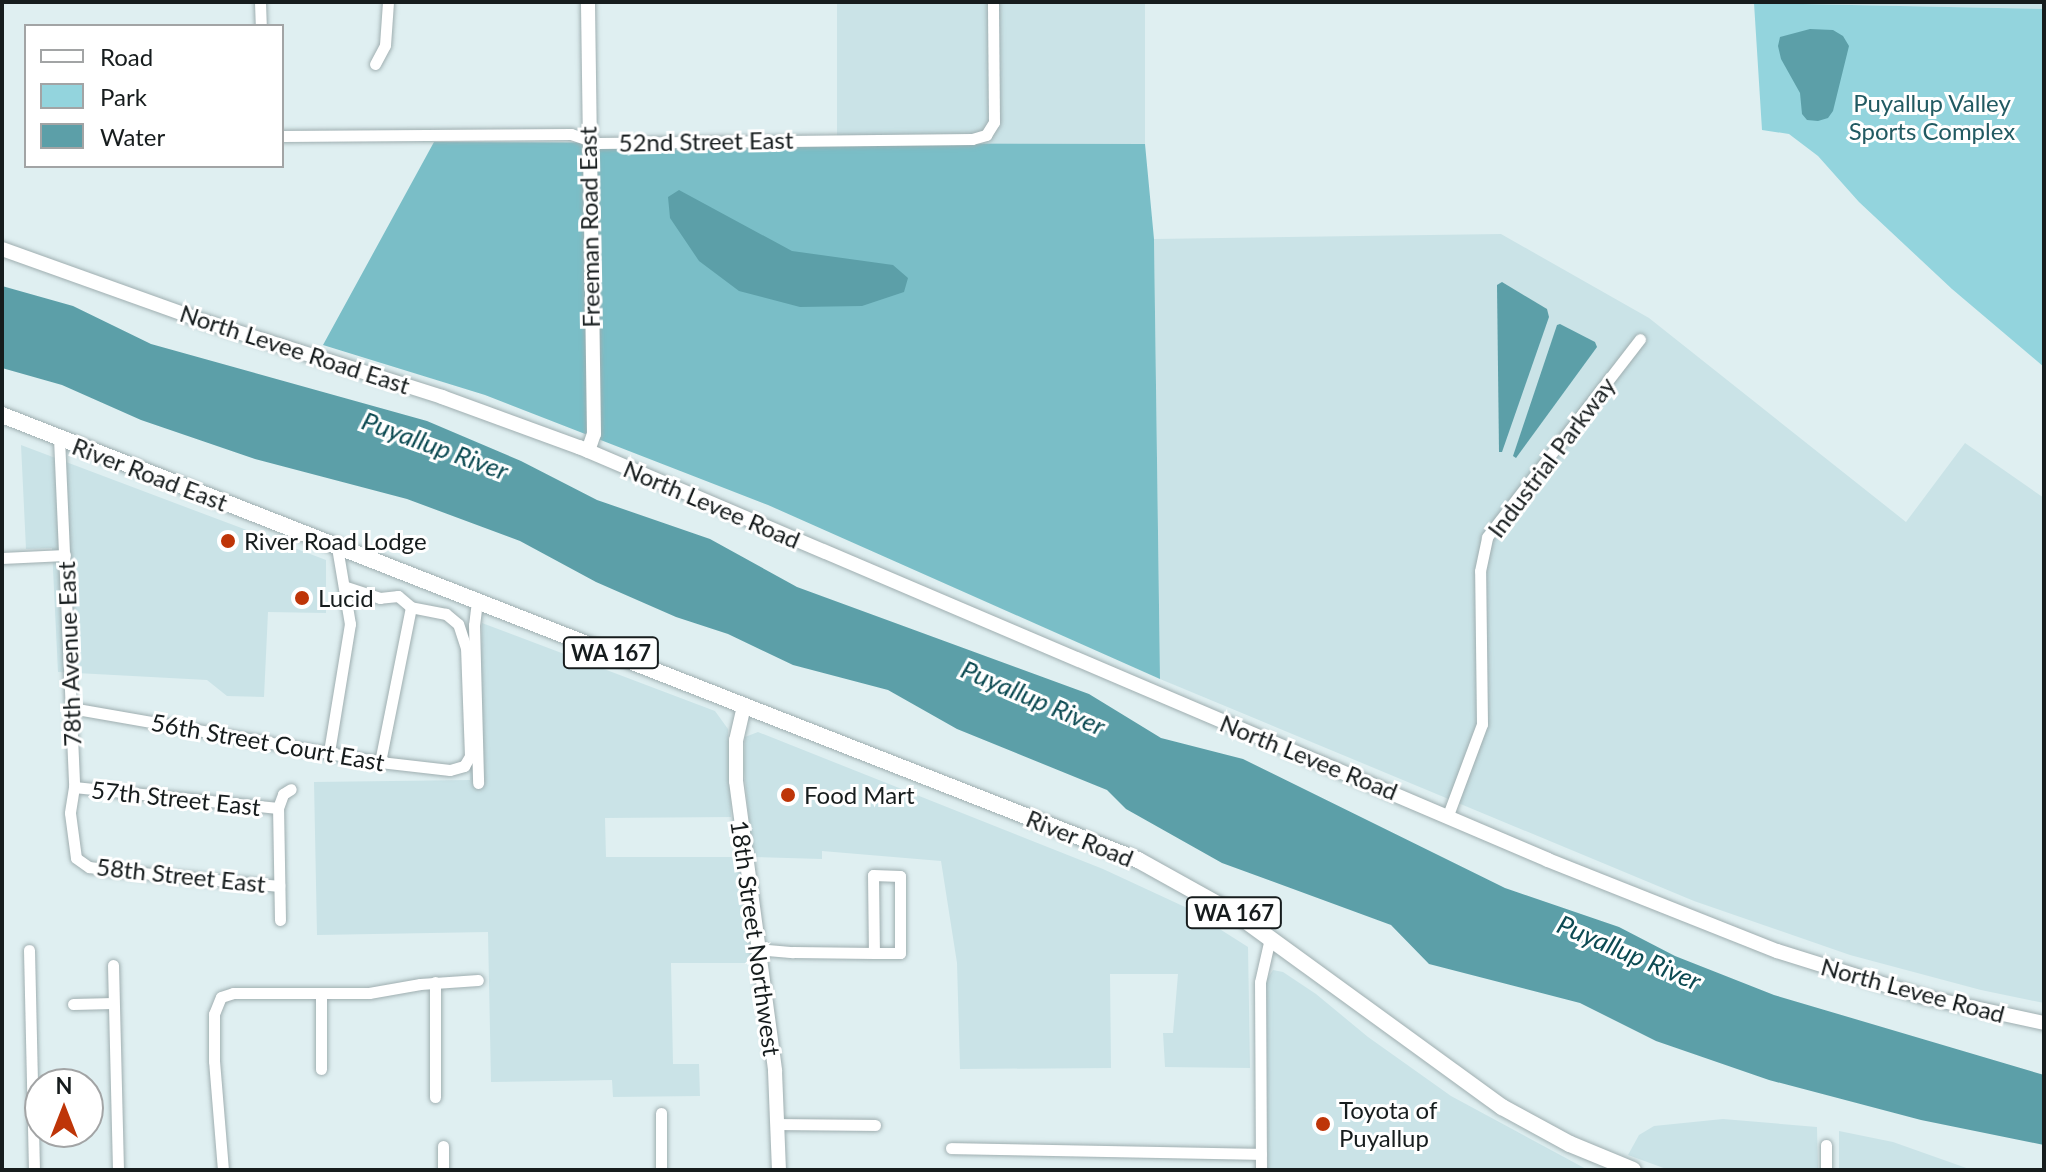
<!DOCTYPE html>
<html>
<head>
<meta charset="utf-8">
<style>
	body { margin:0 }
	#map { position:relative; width:2046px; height:1172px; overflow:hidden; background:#dfeff1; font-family:Lato,sans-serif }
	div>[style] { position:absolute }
	.built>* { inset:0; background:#cae3e7; transform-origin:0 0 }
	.green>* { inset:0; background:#93d4dd }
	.forest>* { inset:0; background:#7abec7 }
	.water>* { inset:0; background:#5c9fa8 }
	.roads { filter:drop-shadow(0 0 2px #9faeb0) drop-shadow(0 0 2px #9faeb0) }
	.minor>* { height:11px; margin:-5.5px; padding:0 5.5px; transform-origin:5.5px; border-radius:5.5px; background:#fff }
	.tertiary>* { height:14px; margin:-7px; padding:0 7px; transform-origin:7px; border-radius:7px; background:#fff }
	.primary>* { height:16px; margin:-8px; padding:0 8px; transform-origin:8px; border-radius:8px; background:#fff }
	.dots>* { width:22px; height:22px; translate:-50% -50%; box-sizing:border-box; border:4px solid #fff; border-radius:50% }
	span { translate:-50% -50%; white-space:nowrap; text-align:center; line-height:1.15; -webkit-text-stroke:6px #fff; paint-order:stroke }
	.shield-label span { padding:2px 6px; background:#fff; border:2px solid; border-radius:6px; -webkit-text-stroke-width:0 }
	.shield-label { font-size:22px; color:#161c1d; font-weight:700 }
	.park-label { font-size:24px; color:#215a62 }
	.street-label { font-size:24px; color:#161c1d }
	.poi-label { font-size:24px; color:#161c1d }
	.left { translate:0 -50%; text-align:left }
	.water-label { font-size:26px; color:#0c4a52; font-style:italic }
	.frame { position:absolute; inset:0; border:4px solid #161c1d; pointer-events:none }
	.legend { position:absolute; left:24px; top:24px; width:260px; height:144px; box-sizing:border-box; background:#fff; border:2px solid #a2a4a5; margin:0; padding:10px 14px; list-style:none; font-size:24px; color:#161c1d }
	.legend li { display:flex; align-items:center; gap:16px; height:40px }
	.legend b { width:40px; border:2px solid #a2a4a5 }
	.north { position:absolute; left:24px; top:1068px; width:80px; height:80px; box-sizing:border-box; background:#fff; border:2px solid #a2a4a5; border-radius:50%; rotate:0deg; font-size:22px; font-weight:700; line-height:32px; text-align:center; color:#161c1d }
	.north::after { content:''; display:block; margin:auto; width:28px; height:36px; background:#be3508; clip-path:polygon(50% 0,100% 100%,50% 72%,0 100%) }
</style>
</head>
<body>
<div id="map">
	<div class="built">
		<div style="left:837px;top:2px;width:308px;height:142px"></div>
		<div style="clip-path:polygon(1724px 2px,2044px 2px,2044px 9px,1754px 3px)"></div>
		<div style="clip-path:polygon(1501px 234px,1649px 318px,1906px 522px,1965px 443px,2044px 498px,2044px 1003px,1981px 990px,1850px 955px,1694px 901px,1160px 679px,1154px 239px)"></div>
		<div style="clip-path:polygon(21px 445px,326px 560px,326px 613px,268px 612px,264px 697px,227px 696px,207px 680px,58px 672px,52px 548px,26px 549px)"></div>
		<div style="clip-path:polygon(482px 623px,715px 711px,728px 729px,731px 817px,605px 818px,606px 857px,738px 857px,753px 963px,671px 963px,673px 1064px,699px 1064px,700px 1096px,613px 1097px,612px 1080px,491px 1082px,488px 932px,317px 935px,314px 782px,470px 780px,469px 715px,479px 718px)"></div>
		<div style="clip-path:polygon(758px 732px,1103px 869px,1185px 907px,1248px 947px,1250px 1068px,1165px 1067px,1163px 1033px,1173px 1033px,1178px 974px,1110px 974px,1111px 1068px,960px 1069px,957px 963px,941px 861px,822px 851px,822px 859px,753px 857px,744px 769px,745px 737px)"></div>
		<div style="clip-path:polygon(1273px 970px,1283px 972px,1316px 994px,1368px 1037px,1451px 1096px,1588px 1170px,1268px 1170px,1266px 981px)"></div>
		<div style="clip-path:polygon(1723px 1119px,1817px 1127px,1818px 1170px,1669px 1170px,1628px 1155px,1639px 1135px,1654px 1126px)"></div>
		<div style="clip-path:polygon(1839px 1131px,1893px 1142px,1972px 1170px,1839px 1170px)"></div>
	</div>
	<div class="green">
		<div style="clip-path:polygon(1754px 3px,2044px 9px,2044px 367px,1952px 289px,1859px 202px,1818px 156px,1789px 134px,1762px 130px)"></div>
	</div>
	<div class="forest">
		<div style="clip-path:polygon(434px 142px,1145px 144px,1154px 239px,1160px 679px,768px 505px,485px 395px,323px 345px)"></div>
	</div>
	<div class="water">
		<div style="clip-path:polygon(1810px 29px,1833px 30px,1843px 36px,1849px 46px,1833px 111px,1828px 118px,1818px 121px,1807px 120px,1802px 114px,1800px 93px,1781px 59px,1778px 46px,1780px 37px)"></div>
		<div style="clip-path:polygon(679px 190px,792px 251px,893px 265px,908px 278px,904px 292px,862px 306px,800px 307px,739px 291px,699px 261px,670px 218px,668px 197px)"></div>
		<div style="clip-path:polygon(1502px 282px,1547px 309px,1549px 317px,1502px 452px,1499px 452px,1497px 285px)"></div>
		<div style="clip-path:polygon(2px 286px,73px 306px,151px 344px,427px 421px,521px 461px,597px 500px,710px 539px,797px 587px,1089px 694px,1161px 738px,1243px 759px,1505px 888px,1619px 927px,1675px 956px,1774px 995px,2044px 1075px,2044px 1145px,1921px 1120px,1769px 1080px,1656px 1041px,1580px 1003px,1429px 964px,1391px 925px,1222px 863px,1126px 809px,1107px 790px,957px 729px,888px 690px,793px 665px,728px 634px,676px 617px,596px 582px,520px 541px,407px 499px,255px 459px,141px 420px,62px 385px,2px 368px)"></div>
		<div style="clip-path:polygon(1560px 324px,1595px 342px,1597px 347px,1516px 458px,1513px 456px,1557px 325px)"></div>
	</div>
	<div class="roads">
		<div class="minor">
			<div style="left:260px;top:2px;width:24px;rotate:88deg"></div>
			<div style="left:375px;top:64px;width:21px;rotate:-62deg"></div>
			<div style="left:385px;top:45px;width:43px;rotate:-86deg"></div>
			<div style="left:282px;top:136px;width:289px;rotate:-0.4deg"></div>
			<div style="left:571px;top:134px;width:28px;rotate:19deg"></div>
			<div style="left:597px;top:143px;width:375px;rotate:-0.6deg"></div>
			<div style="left:972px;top:139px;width:15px;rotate:-16deg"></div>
			<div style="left:986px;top:135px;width:15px;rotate:-58deg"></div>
			<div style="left:994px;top:122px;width:120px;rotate:-90.5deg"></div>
			<div style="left:59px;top:438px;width:349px;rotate:87.5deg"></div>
			<div style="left:74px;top:787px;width:26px;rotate:99deg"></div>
			<div style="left:70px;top:813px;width:45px;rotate:82.4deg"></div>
			<div style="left:76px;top:858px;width:16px;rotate:35deg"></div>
			<div style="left:89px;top:867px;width:22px;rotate:8deg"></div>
			<div style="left:111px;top:870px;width:169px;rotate:5.4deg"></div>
			<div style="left:2px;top:558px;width:63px;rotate:-2.7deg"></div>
			<div style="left:477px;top:601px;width:24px;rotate:97deg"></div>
			<div style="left:474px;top:625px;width:158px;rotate:88.5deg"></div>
			<div style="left:71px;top:708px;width:314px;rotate:9.9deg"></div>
			<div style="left:380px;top:762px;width:70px;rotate:6.5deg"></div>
			<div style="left:450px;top:770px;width:15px;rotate:-16deg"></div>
			<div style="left:464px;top:766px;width:12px;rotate:-59deg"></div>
			<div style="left:470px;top:756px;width:108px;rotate:-92.1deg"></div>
			<div style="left:466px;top:648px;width:25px;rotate:-108deg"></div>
			<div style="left:458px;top:624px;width:16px;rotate:-140deg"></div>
			<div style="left:446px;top:614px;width:36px;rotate:-169deg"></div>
			<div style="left:411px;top:607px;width:17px;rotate:-140deg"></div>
			<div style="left:398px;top:596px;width:18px;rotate:174deg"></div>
			<div style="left:380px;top:598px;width:38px;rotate:-162deg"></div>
			<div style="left:329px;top:752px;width:130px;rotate:-80.7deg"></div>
			<div style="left:350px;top:624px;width:78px;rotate:-99.6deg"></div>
			<div style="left:380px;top:762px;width:158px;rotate:-78.7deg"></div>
			<div style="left:74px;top:787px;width:205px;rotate:5.9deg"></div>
			<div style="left:1448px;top:815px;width:97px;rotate:-69.5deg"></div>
			<div style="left:1482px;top:724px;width:153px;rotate:-90.7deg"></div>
			<div style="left:1480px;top:571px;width:35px;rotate:-78deg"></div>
			<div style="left:1487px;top:537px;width:250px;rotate:-52.3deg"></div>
			<div style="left:280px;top:920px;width:112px;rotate:-91deg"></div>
			<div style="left:278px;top:808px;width:15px;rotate:-70deg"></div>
			<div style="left:283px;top:794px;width:9px;rotate:-32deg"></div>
			<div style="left:756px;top:949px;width:37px;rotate:5deg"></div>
			<div style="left:793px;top:952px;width:81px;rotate:0.7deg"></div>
			<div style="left:874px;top:953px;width:26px"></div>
			<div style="left:900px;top:953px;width:77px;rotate:-90deg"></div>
			<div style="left:900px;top:876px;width:27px;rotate:-178deg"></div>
			<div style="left:873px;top:875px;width:78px;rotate:89.3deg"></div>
			<div style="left:29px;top:950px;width:220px;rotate:88.7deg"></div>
			<div style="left:113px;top:965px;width:205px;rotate:88.6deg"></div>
			<div style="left:435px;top:982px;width:115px;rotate:90deg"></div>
			<div style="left:321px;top:993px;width:76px;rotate:90deg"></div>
			<div style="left:73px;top:1004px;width:40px;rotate:-1.4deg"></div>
			<div style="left:779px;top:1124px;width:96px;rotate:0.6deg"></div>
			<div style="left:1826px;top:1145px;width:25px;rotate:90deg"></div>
			<div style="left:443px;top:1146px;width:24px;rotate:90deg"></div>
			<div style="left:951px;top:1148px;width:310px;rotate:1.1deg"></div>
			<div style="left:223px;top:1170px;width:109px;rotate:-94.7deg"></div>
			<div style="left:214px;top:1061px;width:47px;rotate:-90deg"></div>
			<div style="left:214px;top:1014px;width:18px;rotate:-68deg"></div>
			<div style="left:221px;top:997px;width:13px;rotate:-18deg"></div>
			<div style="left:233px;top:993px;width:136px"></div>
			<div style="left:369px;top:993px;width:52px;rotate:-10deg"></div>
			<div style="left:420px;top:984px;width:58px;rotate:-3.9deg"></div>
			<div style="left:661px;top:1170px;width:57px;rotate:-90deg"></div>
			<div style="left:1261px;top:1170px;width:188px;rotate:-90.3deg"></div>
			<div style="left:1260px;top:982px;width:45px;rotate:-77.2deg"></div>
		</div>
		<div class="tertiary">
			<div style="left:2px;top:249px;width:217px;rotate:19.7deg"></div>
			<div style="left:206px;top:322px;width:248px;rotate:17.6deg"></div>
			<div style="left:442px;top:397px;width:146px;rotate:20.1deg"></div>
			<div style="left:579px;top:447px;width:1053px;rotate:23.08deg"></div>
			<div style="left:1548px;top:860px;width:246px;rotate:21.7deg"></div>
			<div style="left:1777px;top:951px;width:154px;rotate:17.4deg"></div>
			<div style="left:1924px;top:997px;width:123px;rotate:12.2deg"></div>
			<div style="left:588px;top:451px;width:18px;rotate:-71deg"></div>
			<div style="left:594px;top:434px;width:432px;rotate:-90.8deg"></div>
			<div style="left:744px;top:706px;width:35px;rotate:103deg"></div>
			<div style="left:736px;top:740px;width:41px;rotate:90deg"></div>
			<div style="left:736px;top:781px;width:293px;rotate:82.3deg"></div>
			<div style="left:775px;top:1071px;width:99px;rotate:87.7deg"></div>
		</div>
		<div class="primary">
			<div style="left:2px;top:415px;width:1220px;rotate:21.39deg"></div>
			<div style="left:1138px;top:860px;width:115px;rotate:29deg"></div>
			<div style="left:1239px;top:916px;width:325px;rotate:36deg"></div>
			<div style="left:1502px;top:1107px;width:77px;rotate:28.6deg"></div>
			<div style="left:1570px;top:1144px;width:68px;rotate:22.4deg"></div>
		</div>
	</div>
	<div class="dots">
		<div style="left:228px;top:541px;background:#be3508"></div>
		<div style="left:302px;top:598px;background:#be3508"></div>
		<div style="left:788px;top:795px;background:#be3508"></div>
		<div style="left:1323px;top:1124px;background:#be3508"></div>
	</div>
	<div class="shield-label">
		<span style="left:611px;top:653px">WA 167</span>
		<span style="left:1234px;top:913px">WA 167</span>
	</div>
	<div class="park-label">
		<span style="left:1932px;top:117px">Puyallup Valley<br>Sports Complex</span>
	</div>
	<div class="street-label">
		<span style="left:706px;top:141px;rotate:-1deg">52nd Street East</span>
		<span style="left:589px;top:227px;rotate:-91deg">Freeman Road East</span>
		<span style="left:295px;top:349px;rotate:18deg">North Levee Road East</span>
		<span style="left:1551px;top:457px;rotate:-53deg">Industrial Parkway</span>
		<span style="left:150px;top:474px;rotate:21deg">River Road East</span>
		<span style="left:712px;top:504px;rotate:23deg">North Levee Road</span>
		<span style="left:69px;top:654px;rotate:-92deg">78th Avenue East</span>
		<span style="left:268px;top:742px;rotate:10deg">56th Street Court East</span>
		<span style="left:1309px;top:757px;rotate:22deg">North Levee Road</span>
		<span style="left:176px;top:798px;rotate:6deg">57th Street East</span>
		<span style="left:1080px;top:838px;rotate:22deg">River Road</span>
		<span style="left:181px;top:875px;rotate:6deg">58th Street East</span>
		<span style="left:756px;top:938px;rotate:82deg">18th Street Northwest</span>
		<span style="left:1913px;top:990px;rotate:15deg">North Levee Road</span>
	</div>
	<div class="poi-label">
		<span class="left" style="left:244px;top:541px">River Road Lodge</span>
		<span class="left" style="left:318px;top:598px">Lucid</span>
		<span class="left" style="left:804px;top:795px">Food Mart</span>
		<span class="left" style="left:1339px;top:1124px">Toyota of<br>Puyallup</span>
	</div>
	<div class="water-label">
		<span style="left:435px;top:446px;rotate:20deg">Puyallup River</span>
		<span style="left:1033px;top:698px;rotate:23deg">Puyallup River</span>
		<span style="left:1629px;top:953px;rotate:23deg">Puyallup River</span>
	</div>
	<div class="frame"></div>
	<ul class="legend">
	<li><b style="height:10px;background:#fff"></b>Road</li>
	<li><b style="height:22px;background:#93d4dd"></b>Park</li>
	<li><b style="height:22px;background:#5c9fa8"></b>Water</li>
	</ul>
	<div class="north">N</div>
</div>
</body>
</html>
